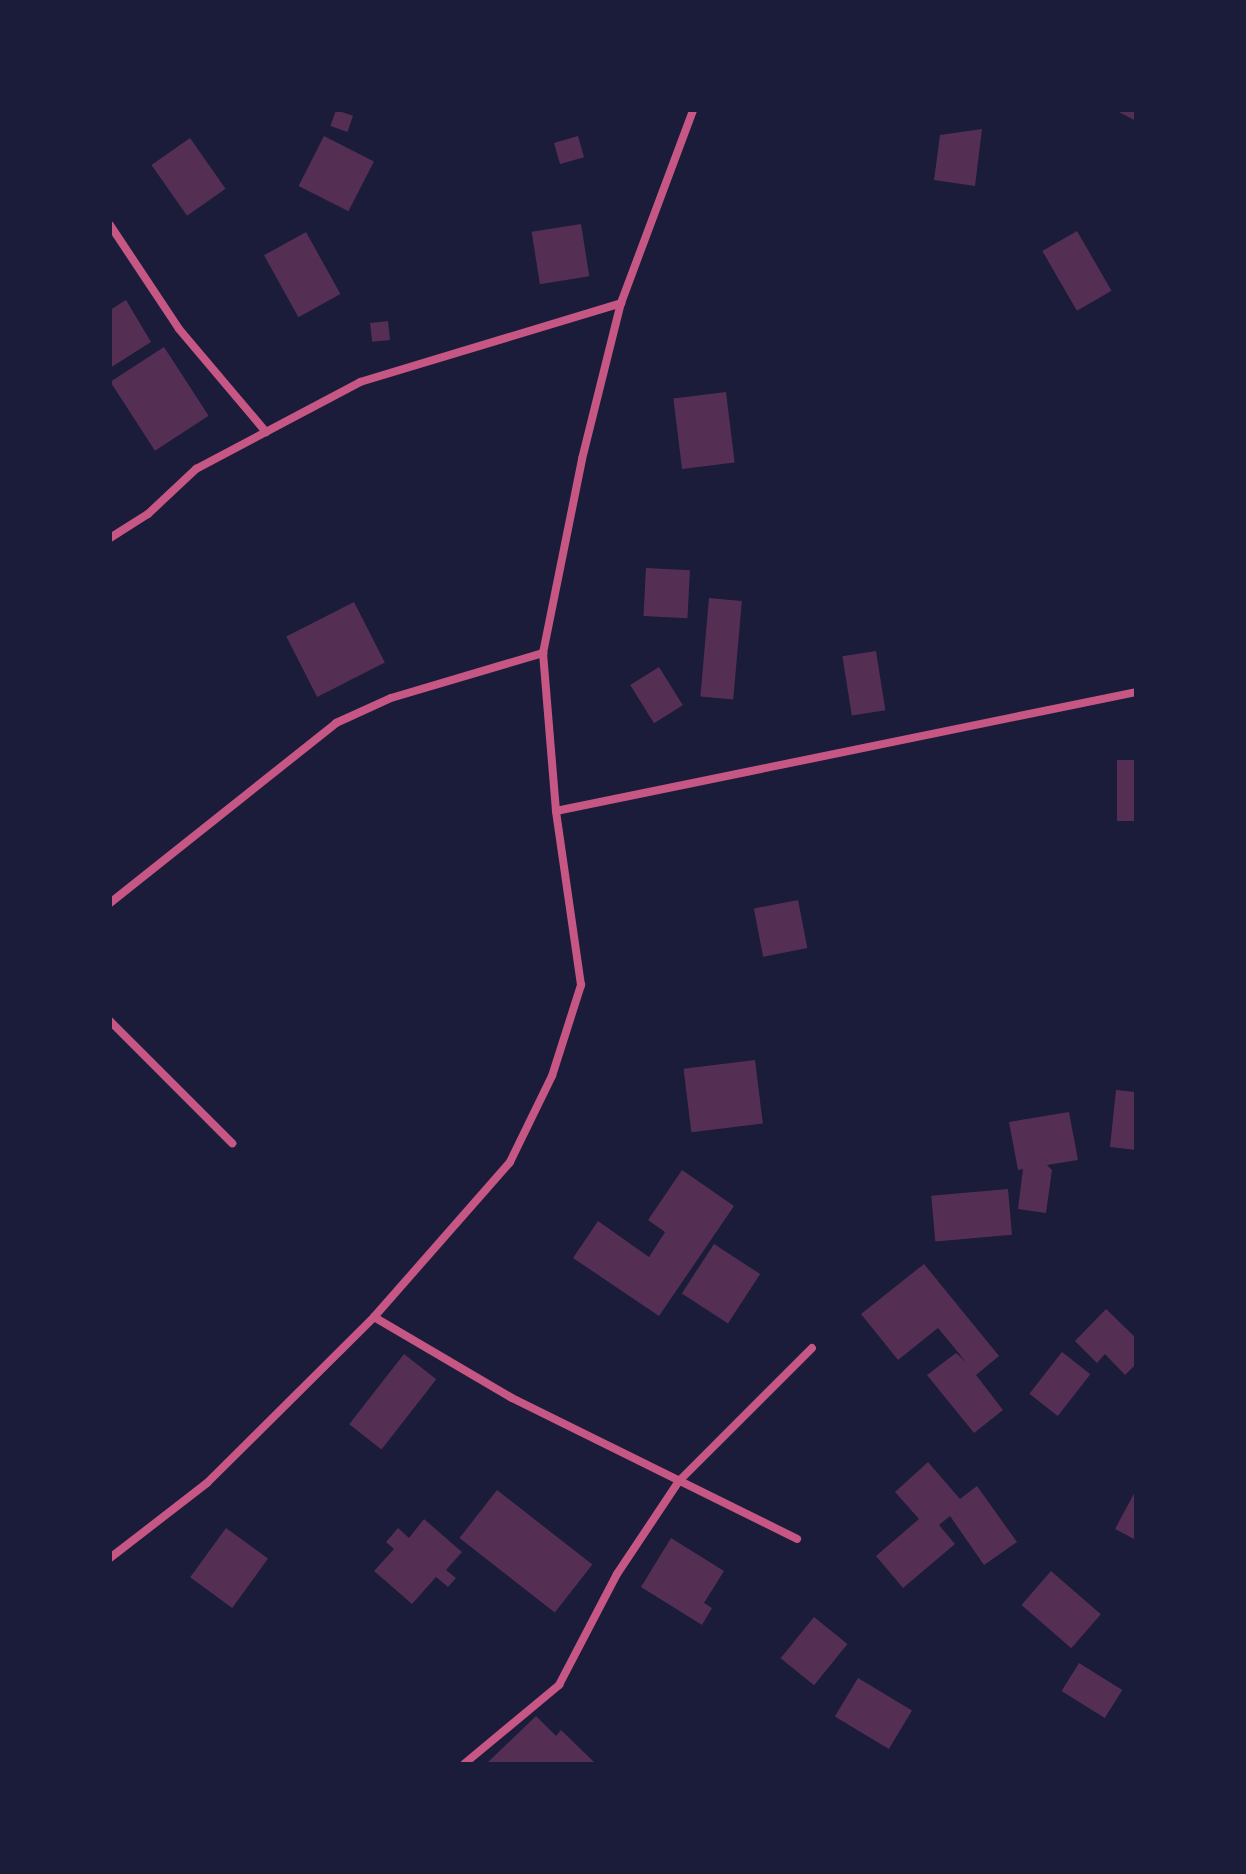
<!DOCTYPE html>
<html>
<head>
<meta charset="utf-8">
<style>
	body { margin:0 }
	#map { position:relative; width:1246px; height:1874px; overflow:hidden; background:#1b1b3a; font-family:Poppins,sans-serif }
	div>[style] { position:absolute }
	.building>* { inset:0; background:#542f53; transform-origin:0 0 }
	.minor>* { height:8px; margin:-4px; padding:0 4px; transform-origin:4px; border-radius:4px; background:#c65784 }
	span { translate:-50% -50%; white-space:nowrap; text-align:center; line-height:1.15; -webkit-text-stroke:8px #1b1b3a; paint-order:stroke }
	.frame { position:absolute; inset:0; border:112px solid #1b1b3a; pointer-events:none }
</style>
</head>
<body>
<div id="map">
	<div class="building">
		<div style="left:336px;top:110px;width:18px;height:17px;rotate:19deg"></div>
		<div style="clip-path:polygon(1115px 110px,1136px 110px,1136px 121px)"></div>
		<div style="clip-path:polygon(982px 129px,975px 186px,934px 180px,940px 135px)"></div>
		<div style="left:324px;top:136px;width:56px;height:56px;rotate:27deg"></div>
		<div style="left:578px;top:136px;width:22px;height:25px;rotate:74deg"></div>
		<div style="left:190px;top:138px;width:62px;height:47px;rotate:55deg"></div>
		<div style="left:581px;top:224px;width:53px;height:50px;rotate:81deg"></div>
		<div style="left:1077px;top:231px;width:69px;height:40px;rotate:60deg"></div>
		<div style="left:306px;top:232px;width:71px;height:48px;rotate:61deg"></div>
		<div style="clip-path:polygon(126px 300px,151px 342px,110px 368px,110px 310px)"></div>
		<div style="left:388px;top:321px;width:19px;height:18px;rotate:84deg"></div>
		<div style="left:164px;top:347px;width:82px;height:64px;rotate:57deg"></div>
		<div style="left:726px;top:392px;width:71px;height:53px;rotate:83deg"></div>
		<div style="left:646px;top:568px;width:44px;height:48px;rotate:3deg"></div>
		<div style="left:709px;top:598px;width:33px;height:99px;rotate:5deg"></div>
		<div style="left:354px;top:602px;width:68px;height:76px;rotate:63deg"></div>
		<div style="left:876px;top:651px;width:60px;height:34px;rotate:81deg"></div>
		<div style="left:659px;top:667px;width:45px;height:34px;rotate:58deg"></div>
		<div style="left:1117px;top:760px;width:19px;height:61px"></div>
		<div style="left:798px;top:900px;width:49px;height:45px;rotate:79deg"></div>
		<div style="left:755px;top:1060px;width:64px;height:72px;rotate:83deg"></div>
		<div style="clip-path:polygon(1116px 1090px,1136px 1092px,1136px 1150px,1110px 1147px)"></div>
		<div style="clip-path:polygon(1069px 1112px,1078px 1160px,1047px 1165px,1052px 1170px,1046px 1213px,1018px 1209px,1023px 1169px,1018px 1170px,1009px 1122px)"></div>
		<div style="clip-path:polygon(682px 1170px,734px 1206px,659px 1316px,573px 1258px,598px 1221px,649px 1257px,665px 1232px,648px 1220px)"></div>
		<div style="left:1008px;top:1189px;width:46px;height:77px;rotate:85deg"></div>
		<div style="left:714px;top:1244px;width:55px;height:59px;rotate:33deg"></div>
		<div style="clip-path:polygon(924px 1264px,999px 1356px,976px 1375px,1003px 1410px,974px 1433px,927px 1375px,956px 1353px,966px 1362px,938px 1328px,898px 1360px,861px 1314px)"></div>
		<div style="clip-path:polygon(1106px 1309px,1136px 1338px,1136px 1364px,1125px 1375px,1105px 1354px,1097px 1363px,1075px 1341px)"></div>
		<div style="left:1062px;top:1352px;width:36px;height:53px;rotate:38deg"></div>
		<div style="left:404px;top:1354px;width:41px;height:89px;rotate:38deg"></div>
		<div style="clip-path:polygon(928px 1462px,960px 1499px,977px 1486px,1017px 1542px,984px 1565px,950px 1516px,939px 1525px,955px 1544px,903px 1588px,876px 1556px,919px 1519px,895px 1492px)"></div>
		<div style="left:497px;top:1490px;width:121px;height:61px;rotate:38deg"></div>
		<div style="clip-path:polygon(1136px 1490px,1136px 1540px,1115px 1529px)"></div>
		<div style="clip-path:polygon(424px 1519px,462px 1552px,446px 1570px,456px 1578px,448px 1587px,436px 1577px,412px 1604px,374px 1571px,394px 1549px,386px 1542px,398px 1528px,409px 1538px)"></div>
		<div style="left:226px;top:1528px;width:52px;height:61px;rotate:36deg"></div>
		<div style="clip-path:polygon(671px 1538px,724px 1571px,704px 1603px,712px 1608px,702px 1625px,641px 1587px)"></div>
		<div style="left:1051px;top:1571px;width:66px;height:45px;rotate:41deg"></div>
		<div style="left:814px;top:1617px;width:43px;height:53px;rotate:39deg"></div>
		<div style="left:1079px;top:1663px;width:51px;height:33px;rotate:32deg"></div>
		<div style="left:858px;top:1678px;width:63px;height:45px;rotate:31deg"></div>
		<div style="clip-path:polygon(536px 1716px,556px 1736px,561px 1730px,596px 1764px,486px 1764px)"></div>
	</div>
	<div class="minor">
		<div style="left:110px;top:225px;width:125px;rotate:56.4deg"></div>
		<div style="left:179px;top:329px;width:135px;rotate:49.8deg"></div>
		<div style="left:110px;top:538px;width:45px;rotate:-32.3deg"></div>
		<div style="left:148px;top:514px;width:66px;rotate:-43.2deg"></div>
		<div style="left:196px;top:469px;width:186px;rotate:-27.9deg"></div>
		<div style="left:360px;top:382px;width:273px;rotate:-16.8deg"></div>
		<div style="left:556px;top:811px;width:592px;rotate:-11.59deg"></div>
		<div style="left:110px;top:903px;width:289px;rotate:-38.5deg"></div>
		<div style="left:336px;top:723px;width:60px;rotate:-24.4deg"></div>
		<div style="left:391px;top:698px;width:159px;rotate:-16.5deg"></div>
		<div style="left:110px;top:1021px;width:173px;rotate:45deg"></div>
		<div style="left:374px;top:1317px;width:160px;rotate:30.4deg"></div>
		<div style="left:512px;top:1398px;width:318px;rotate:26.3deg"></div>
		<div style="left:110px;top:1558px;width:123px;rotate:-37.7deg"></div>
		<div style="left:207px;top:1483px;width:235px;rotate:-44.8deg"></div>
		<div style="left:374px;top:1317px;width:206px;rotate:-48.7deg"></div>
		<div style="left:510px;top:1162px;width:96px;rotate:-64deg"></div>
		<div style="left:552px;top:1076px;width:96px;rotate:-72.3deg"></div>
		<div style="left:581px;top:985px;width:176px;rotate:-98.2deg"></div>
		<div style="left:556px;top:811px;width:159px;rotate:-94.7deg"></div>
		<div style="left:543px;top:653px;width:198px;rotate:-78.6deg"></div>
		<div style="left:582px;top:459px;width:161px;rotate:-76deg"></div>
		<div style="left:621px;top:303px;width:206px;rotate:-69.5deg"></div>
		<div style="left:464px;top:1764px;width:124px;rotate:-39.7deg"></div>
		<div style="left:559px;top:1685px;width:125px;rotate:-62.4deg"></div>
		<div style="left:617px;top:1574px;width:112px;rotate:-56.3deg"></div>
		<div style="left:679px;top:1481px;width:188px;rotate:-45deg"></div>
	</div>
	<div class="frame"></div>
</div>
</body>
</html>
